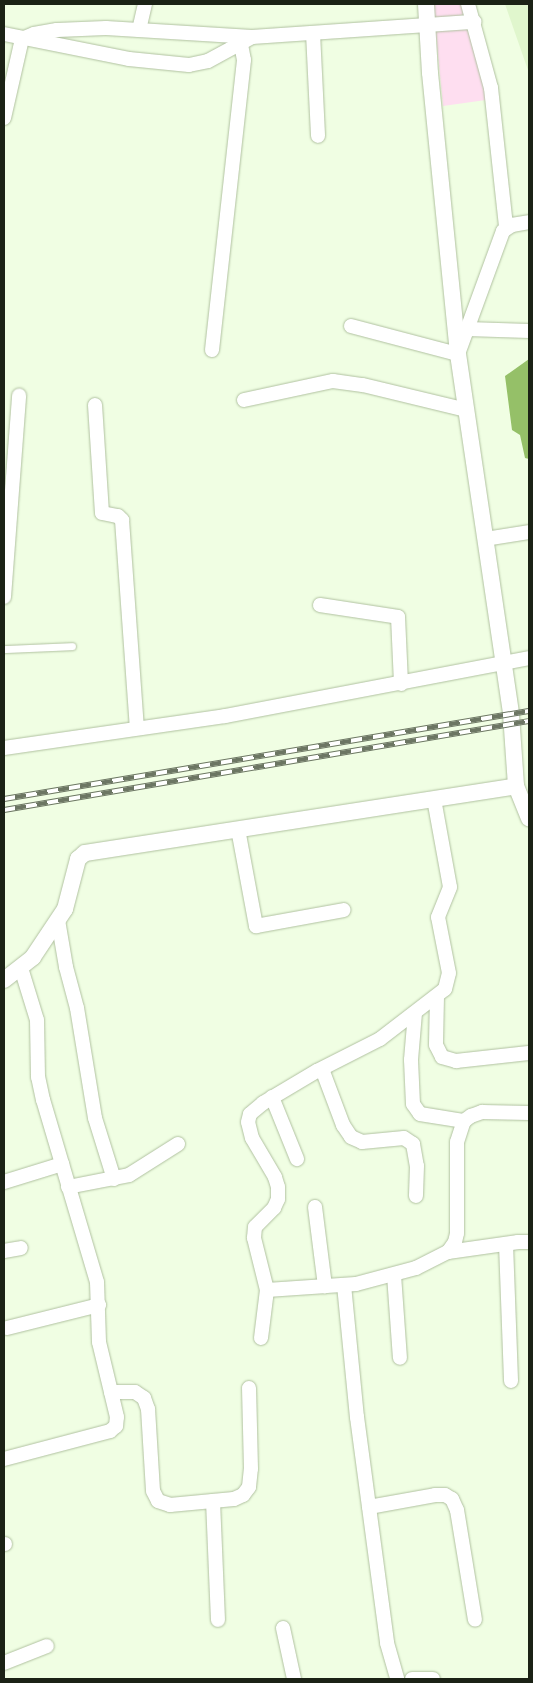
<!DOCTYPE html>
<html>
<head>
<meta charset="utf-8">
<style>
	body { margin:0 }
	#map { position:relative; width:533px; height:1683px; overflow:hidden; background:#f0fee3; font-family:Ubuntu,sans-serif }
	div>[style] { position:absolute }
	.built>* { inset:0; background:#e0f6cd }
	.green>* { inset:0; background:#fedef0 }
	.water>* { inset:0; background:#95c068 }
	.roads { filter:drop-shadow(0 0 1px #b0c1a0) drop-shadow(0 0 1px #b0c1a0) }
	.service>* { height:7px; margin:-3.5px; padding:0 3.5px; transform-origin:3.5px; border-radius:3.5px; background:#fff }
	.minor>* { height:14px; margin:-7px; padding:0 7px; transform-origin:7px; border-radius:7px; background:#fff }
	.tertiary>* { height:16px; margin:-8px; padding:0 8px; transform-origin:8px; border-radius:8px; background:#fff }
	.rail>* { height:5.5px; margin-top:-2.75px; transform-origin:0; background:repeating-linear-gradient(90deg,#fff 0 11px,#6c7663 0 22px); box-sizing:border-box; border-block:1px solid #6c7663 }
	span { translate:-50% -50%; white-space:nowrap; text-align:center; line-height:1.15; -webkit-text-stroke:5px #fff; paint-order:stroke }
	.frame { position:absolute; inset:0; border:5px solid #1b2215; pointer-events:none }
</style>
</head>
<body>
<div id="map">
	<div class="built">
		<div style="clip-path:polygon(505px 4px,529px 4px,529px 73px)"></div>
	</div>
	<div class="green">
		<div style="clip-path:polygon(433px 4px,466px 4px,493px 99px,443px 106px)"></div>
	</div>
	<div class="water">
		<div style="clip-path:polygon(529px 359px,529px 459px,525px 458px,520px 435px,512px 430px,505px 376px)"></div>
	</div>
	<div class="roads">
		<div class="service">
			<div style="left:4px;top:649px;width:68px;rotate:-2.5deg"></div>
		</div>
		<div class="minor">
			<div style="left:468px;top:4px;width:87px;rotate:74.7deg"></div>
			<div style="left:491px;top:88px;width:140px;rotate:83.8deg"></div>
			<div style="left:139px;top:30px;width:27px;rotate:-77deg"></div>
			<div style="left:313px;top:33px;width:103px;rotate:87.2deg"></div>
			<div style="left:4px;top:34px;width:127px;rotate:11.3deg"></div>
			<div style="left:129px;top:59px;width:60px;rotate:5.7deg"></div>
			<div style="left:189px;top:65px;width:19px;rotate:-12deg"></div>
			<div style="left:208px;top:61px;width:50px;rotate:-28.6deg"></div>
			<div style="left:252px;top:37px;width:223px;rotate:-3.9deg"></div>
			<div style="left:4px;top:118px;width:81px;rotate:-77.2deg"></div>
			<div style="left:22px;top:39px;width:13px;rotate:-23deg"></div>
			<div style="left:34px;top:34px;width:23px;rotate:-10deg"></div>
			<div style="left:57px;top:30px;width:49px;rotate:-2.3deg"></div>
			<div style="left:106px;top:28px;width:146px;rotate:3.5deg"></div>
			<div style="left:351px;top:326px;width:111px;rotate:14.7deg"></div>
			<div style="left:458px;top:354px;width:131px;rotate:-69.9deg"></div>
			<div style="left:503px;top:231px;width:11px;rotate:-34deg"></div>
			<div style="left:512px;top:225px;width:17px;rotate:-10deg"></div>
			<div style="left:467px;top:329px;width:62px;rotate:1.8deg"></div>
			<div style="left:212px;top:350px;width:292px;rotate:-83.7deg"></div>
			<div style="left:244px;top:60px;width:16px;rotate:-101deg"></div>
			<div style="left:244px;top:400px;width:91px;rotate:-12.1deg"></div>
			<div style="left:333px;top:381px;width:30px;rotate:8deg"></div>
			<div style="left:363px;top:385px;width:106px;rotate:13.6deg"></div>
			<div style="left:95px;top:405px;width:108px;rotate:86.3deg"></div>
			<div style="left:102px;top:513px;width:16px;rotate:11deg"></div>
			<div style="left:118px;top:516px;width:6px;rotate:45deg"></div>
			<div style="left:122px;top:520px;width:208px;rotate:85.9deg"></div>
			<div style="left:485px;top:539px;width:45px;rotate:-9deg"></div>
			<div style="left:4px;top:597px;width:202px;rotate:-85.7deg"></div>
			<div style="left:320px;top:605px;width:79px;rotate:8.7deg"></div>
			<div style="left:398px;top:617px;width:67px;rotate:87.4deg"></div>
			<div style="left:4px;top:748px;width:223px;rotate:-8.2deg"></div>
			<div style="left:225px;top:716px;width:309px;rotate:-10.8deg"></div>
			<div style="left:238px;top:829px;width:99px;rotate:79.5deg"></div>
			<div style="left:256px;top:926px;width:89px;rotate:-10.3deg"></div>
			<div style="left:58px;top:920px;width:48px;rotate:80.3deg"></div>
			<div style="left:66px;top:967px;width:42px;rotate:75deg"></div>
			<div style="left:77px;top:1008px;width:111px;rotate:80.7deg"></div>
			<div style="left:95px;top:1118px;width:64px;rotate:72.7deg"></div>
			<div style="left:437px;top:996px;width:49px;rotate:91.2deg"></div>
			<div style="left:436px;top:1045px;width:13px;rotate:63deg"></div>
			<div style="left:442px;top:1057px;width:15px;rotate:16deg"></div>
			<div style="left:456px;top:1061px;width:73px;rotate:-6.3deg"></div>
			<div style="left:415px;top:1013px;width:47px;rotate:94.9deg"></div>
			<div style="left:411px;top:1060px;width:44px;rotate:87.4deg"></div>
			<div style="left:413px;top:1104px;width:12px;rotate:55deg"></div>
			<div style="left:420px;top:1114px;width:45px;rotate:9deg"></div>
			<div style="left:322px;top:1069px;width:60px;rotate:69.4deg"></div>
			<div style="left:343px;top:1125px;width:14px;rotate:56deg"></div>
			<div style="left:351px;top:1137px;width:12px;rotate:24deg"></div>
			<div style="left:362px;top:1142px;width:42px;rotate:-5.4deg"></div>
			<div style="left:404px;top:1138px;width:11px;rotate:34deg"></div>
			<div style="left:413px;top:1144px;width:22px;rotate:80deg"></div>
			<div style="left:417px;top:1166px;width:30px;rotate:92deg"></div>
			<div style="left:272px;top:1097px;width:67px;rotate:68deg"></div>
			<div style="left:4px;top:1182px;width:61px;rotate:-17.2deg"></div>
			<div style="left:68px;top:1187px;width:62px;rotate:-11.1deg"></div>
			<div style="left:129px;top:1175px;width:58px;rotate:-32.3deg"></div>
			<div style="left:315px;top:1207px;width:80px;rotate:82.8deg"></div>
			<div style="left:506px;top:1244px;width:137px;rotate:87.9deg"></div>
			<div style="left:4px;top:1251px;width:17px;rotate:-10deg"></div>
			<div style="left:448px;top:1252px;width:71px;rotate:-8.1deg"></div>
			<div style="left:518px;top:1242px;width:11px"></div>
			<div style="left:394px;top:1275px;width:83px;rotate:85.9deg"></div>
			<div style="left:344px;top:1285px;width:133px;rotate:84.4deg"></div>
			<div style="left:357px;top:1417px;width:228px;rotate:82.4deg"></div>
			<div style="left:387px;top:1643px;width:37px;rotate:74deg"></div>
			<div style="left:267px;top:1290px;width:89px;rotate:-3.9deg"></div>
			<div style="left:356px;top:1284px;width:62px;rotate:-14.9deg"></div>
			<div style="left:416px;top:1268px;width:36px;rotate:-27deg"></div>
			<div style="left:448px;top:1252px;width:12px;rotate:-55deg"></div>
			<div style="left:455px;top:1242px;width:9px;rotate:-77deg"></div>
			<div style="left:457px;top:1233px;width:91px;rotate:-90deg"></div>
			<div style="left:457px;top:1142px;width:22px;rotate:-72deg"></div>
			<div style="left:464px;top:1121px;width:9px;rotate:-36deg"></div>
			<div style="left:471px;top:1116px;width:12px;rotate:-20deg"></div>
			<div style="left:482px;top:1112px;width:47px;rotate:1.2deg"></div>
			<div style="left:7px;top:1328px;width:95px;rotate:-14deg"></div>
			<div style="left:261px;top:1338px;width:48px;rotate:-82.9deg"></div>
			<div style="left:267px;top:1290px;width:54px;rotate:-104deg"></div>
			<div style="left:254px;top:1238px;width:11px;rotate:-85deg"></div>
			<div style="left:255px;top:1227px;width:27px;rotate:-45deg"></div>
			<div style="left:274px;top:1208px;width:10px;rotate:-66deg"></div>
			<div style="left:278px;top:1199px;width:12px;rotate:-90deg"></div>
			<div style="left:278px;top:1187px;width:10px;rotate:-107deg"></div>
			<div style="left:275px;top:1177px;width:45px;rotate:-120.5deg"></div>
			<div style="left:252px;top:1138px;width:16px;rotate:-104deg"></div>
			<div style="left:248px;top:1122px;width:8px;rotate:-76deg"></div>
			<div style="left:250px;top:1114px;width:17px;rotate:-40deg"></div>
			<div style="left:263px;top:1103px;width:63px;rotate:-30.7deg"></div>
			<div style="left:317px;top:1071px;width:71px;rotate:-26.9deg"></div>
			<div style="left:380px;top:1039px;width:82px;rotate:-37.6deg"></div>
			<div style="left:445px;top:989px;width:16px;rotate:-76deg"></div>
			<div style="left:449px;top:973px;width:57px;rotate:-101.1deg"></div>
			<div style="left:438px;top:917px;width:32px;rotate:-68deg"></div>
			<div style="left:450px;top:887px;width:89px;rotate:-100.3deg"></div>
			<div style="left:111px;top:1392px;width:24px"></div>
			<div style="left:135px;top:1392px;width:11px;rotate:34deg"></div>
			<div style="left:144px;top:1398px;width:12px;rotate:70deg"></div>
			<div style="left:148px;top:1409px;width:82px;rotate:86.5deg"></div>
			<div style="left:153px;top:1491px;width:11px;rotate:63deg"></div>
			<div style="left:158px;top:1501px;width:13px;rotate:18deg"></div>
			<div style="left:170px;top:1505px;width:64px;rotate:-5.4deg"></div>
			<div style="left:234px;top:1499px;width:10px;rotate:-24deg"></div>
			<div style="left:243px;top:1495px;width:10px;rotate:-53deg"></div>
			<div style="left:249px;top:1487px;width:18px;rotate:-84deg"></div>
			<div style="left:251px;top:1469px;width:81px;rotate:-91.4deg"></div>
			<div style="left:4px;top:1459px;width:110px;rotate:-14.8deg"></div>
			<div style="left:110px;top:1431px;width:8px;rotate:-40deg"></div>
			<div style="left:116px;top:1426px;width:9px;rotate:-84deg"></div>
			<div style="left:117px;top:1417px;width:77px;rotate:-103.5deg"></div>
			<div style="left:99px;top:1342px;width:60px;rotate:-91.9deg"></div>
			<div style="left:97px;top:1282px;width:190px;rotate:-106.5deg"></div>
			<div style="left:43px;top:1100px;width:24px;rotate:-102deg"></div>
			<div style="left:38px;top:1077px;width:57px;rotate:-91deg"></div>
			<div style="left:37px;top:1020px;width:54px;rotate:-107.1deg"></div>
			<div style="left:213px;top:1501px;width:119px;rotate:87.6deg"></div>
			<div style="left:369px;top:1507px;width:67px;rotate:-10.3deg"></div>
			<div style="left:435px;top:1495px;width:10px"></div>
			<div style="left:445px;top:1495px;width:8px;rotate:30deg"></div>
			<div style="left:452px;top:1499px;width:12px;rotate:66deg"></div>
			<div style="left:457px;top:1510px;width:111px;rotate:80.7deg"></div>
			<div style="left:4px;top:1544px;width:1px"></div>
			<div style="left:283px;top:1628px;width:52px;rotate:77.8deg"></div>
			<div style="left:4px;top:1663px;width:46px;rotate:-21.6deg"></div>
			<div style="left:412px;top:1679px;width:21px"></div>
		</div>
		<div class="tertiary">
			<div style="left:426px;top:4px;width:69px;rotate:86.7deg"></div>
			<div style="left:430px;top:73px;width:282px;rotate:84.3deg"></div>
			<div style="left:458px;top:354px;width:364px;rotate:81.6deg"></div>
			<div style="left:511px;top:714px;width:72px;rotate:86deg"></div>
			<div style="left:516px;top:786px;width:35px;rotate:68deg"></div>
			<div style="left:4px;top:980px;width:37px;rotate:-38deg"></div>
			<div style="left:33px;top:957px;width:58px;rotate:-56.3deg"></div>
			<div style="left:65px;top:909px;width:52px;rotate:-75.4deg"></div>
			<div style="left:78px;top:859px;width:9px;rotate:-41deg"></div>
			<div style="left:85px;top:853px;width:436px;rotate:-8.8deg"></div>
		</div>
	</div>
	<div class="rail">
		<div style="left:4px;top:799px;width:532px;rotate:-9.52deg"></div>
		<div style="left:4px;top:810px;width:532px;rotate:-9.62deg"></div>
	</div>
	<div class="frame"></div>
</div>
</body>
</html>
